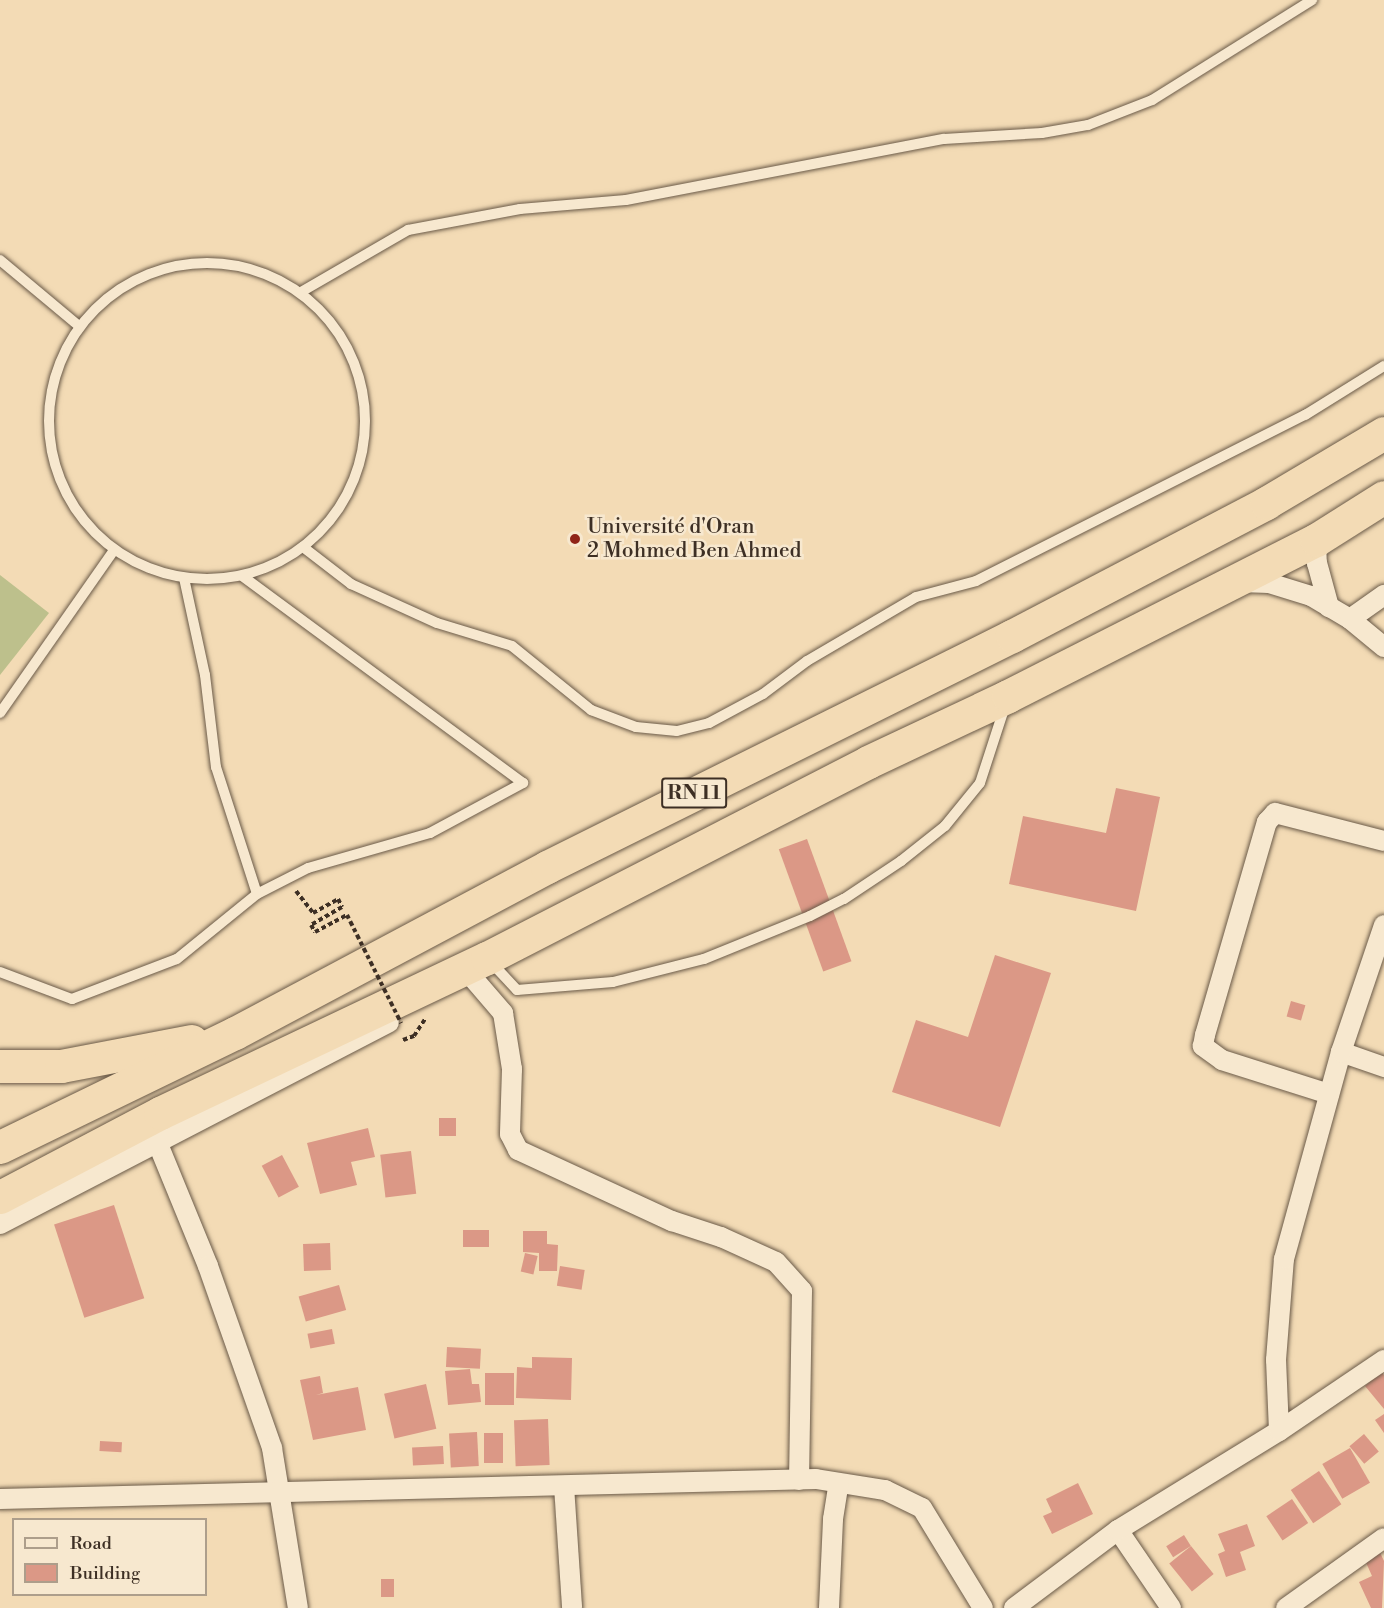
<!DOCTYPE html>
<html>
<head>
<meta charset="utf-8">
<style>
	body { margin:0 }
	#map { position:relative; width:1384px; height:1608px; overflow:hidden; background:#f3dbb5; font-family:"Libre Bodoni",serif }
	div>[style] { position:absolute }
	.green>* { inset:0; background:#bdc08c }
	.building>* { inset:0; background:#db9886; transform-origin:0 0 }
	.path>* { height:4px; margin-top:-2px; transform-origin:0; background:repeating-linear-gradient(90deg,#3d2f24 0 4.5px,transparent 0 7.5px) }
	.roads { filter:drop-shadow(0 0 2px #6a5a48) drop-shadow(0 0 2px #6a5a48) }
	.lane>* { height:10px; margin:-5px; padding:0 5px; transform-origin:5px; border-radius:5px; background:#f7e8cf }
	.lane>.ring { margin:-5px; padding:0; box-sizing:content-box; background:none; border:10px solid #f7e8cf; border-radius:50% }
	.street>* { height:20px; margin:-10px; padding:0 10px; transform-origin:10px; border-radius:10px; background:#f7e8cf }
	.highway>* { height:33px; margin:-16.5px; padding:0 16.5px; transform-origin:16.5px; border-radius:16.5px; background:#f3dbb5 }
	.path-bridge>* { height:4px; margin-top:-2px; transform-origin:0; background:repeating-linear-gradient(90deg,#3d2f24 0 4.5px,transparent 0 7.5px) }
	.dots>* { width:16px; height:16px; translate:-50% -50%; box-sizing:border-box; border:3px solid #f7e8cf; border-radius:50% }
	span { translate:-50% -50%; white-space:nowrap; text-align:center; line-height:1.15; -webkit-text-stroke:5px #f7e8cf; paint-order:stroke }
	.shield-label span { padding:2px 4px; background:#f7e8cf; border:2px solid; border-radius:4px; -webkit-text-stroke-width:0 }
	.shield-label { font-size:20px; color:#3d2f24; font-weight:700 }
	.poi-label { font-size:21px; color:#3d2f24 }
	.left { translate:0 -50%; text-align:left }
	.legend { position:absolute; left:12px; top:1518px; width:195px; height:78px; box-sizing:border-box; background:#f7e8cf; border:2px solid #ad9e8b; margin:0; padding:8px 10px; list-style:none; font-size:18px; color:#3d2f24 }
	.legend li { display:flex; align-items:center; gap:12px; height:30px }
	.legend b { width:30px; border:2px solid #ad9e8b }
</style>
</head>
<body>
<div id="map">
	<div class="green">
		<div style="clip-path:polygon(0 575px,49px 613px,0 675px)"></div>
	</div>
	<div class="building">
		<div style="clip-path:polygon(1116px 788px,1160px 797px,1136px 911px,1009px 884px,1023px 816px,1106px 833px)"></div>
		<div style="left:807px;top:839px;width:130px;height:30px;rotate:70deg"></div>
		<div style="clip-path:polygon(995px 955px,1051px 973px,1000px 1127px,892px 1092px,916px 1020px,968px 1037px)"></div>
		<div style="left:1291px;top:1001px;width:15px;height:16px;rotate:16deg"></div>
		<div style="left:439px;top:1118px;width:17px;height:18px"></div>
		<div style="clip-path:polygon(368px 1128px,375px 1157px,351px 1162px,357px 1185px,320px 1194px,307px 1143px)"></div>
		<div style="left:411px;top:1151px;width:43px;height:31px;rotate:83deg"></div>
		<div style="left:282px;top:1155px;width:36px;height:23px;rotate:62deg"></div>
		<div style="left:114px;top:1205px;width:98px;height:63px;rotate:72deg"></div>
		<div style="left:489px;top:1230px;width:17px;height:26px;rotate:90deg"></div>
		<div style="clip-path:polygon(523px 1231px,547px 1231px,547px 1244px,558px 1245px,557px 1271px,539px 1271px,539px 1253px,523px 1252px)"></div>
		<div style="left:330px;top:1243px;width:27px;height:27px;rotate:88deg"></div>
		<div style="left:525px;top:1253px;width:13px;height:19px;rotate:13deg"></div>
		<div style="left:560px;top:1266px;width:25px;height:20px;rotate:9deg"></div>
		<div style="left:339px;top:1285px;width:26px;height:42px;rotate:74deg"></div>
		<div style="left:332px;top:1329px;width:15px;height:25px;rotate:79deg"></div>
		<div style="left:447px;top:1347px;width:34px;height:20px;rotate:3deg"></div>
		<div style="clip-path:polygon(532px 1357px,572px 1358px,571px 1400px,516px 1398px,517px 1367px,532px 1368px)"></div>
		<div style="clip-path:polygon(470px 1369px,472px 1384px,479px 1384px,481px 1402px,448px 1405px,445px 1371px)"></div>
		<div style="clip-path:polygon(1381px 1372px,1384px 1375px,1384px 1409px,1365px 1386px)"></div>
		<div style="left:485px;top:1373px;width:29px;height:32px"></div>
		<div style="clip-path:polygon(320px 1376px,323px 1393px,316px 1395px,358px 1387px,366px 1430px,313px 1440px,300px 1380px)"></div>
		<div style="left:426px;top:1384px;width:46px;height:43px;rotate:77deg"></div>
		<div style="clip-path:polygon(1384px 1414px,1384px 1433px,1375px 1420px)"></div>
		<div style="left:548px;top:1419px;width:46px;height:34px;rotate:88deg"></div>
		<div style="left:477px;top:1432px;width:34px;height:28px;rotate:87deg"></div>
		<div style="left:484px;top:1433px;width:19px;height:30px"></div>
		<div style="left:1364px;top:1434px;width:23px;height:19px;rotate:50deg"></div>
		<div style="left:100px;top:1441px;width:22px;height:10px;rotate:3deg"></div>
		<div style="left:443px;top:1446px;width:18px;height:31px;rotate:87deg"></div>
		<div style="left:1350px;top:1448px;width:40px;height:32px;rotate:60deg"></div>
		<div style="left:1319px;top:1471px;width:40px;height:34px;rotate:56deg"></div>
		<div style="clip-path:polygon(1078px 1483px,1093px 1514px,1052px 1534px,1043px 1516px,1052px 1512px,1046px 1499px)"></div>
		<div style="left:1292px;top:1499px;width:29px;height:31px;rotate:56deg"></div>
		<div style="clip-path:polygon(1247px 1524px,1255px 1546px,1240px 1552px,1246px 1570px,1226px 1577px,1218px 1554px,1225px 1551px,1218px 1534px)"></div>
		<div style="left:1184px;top:1535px;width:13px;height:21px;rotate:58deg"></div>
		<div style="clip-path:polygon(1375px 1542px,1384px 1561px,1382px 1608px,1371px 1608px,1359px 1582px,1372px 1576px,1360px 1549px)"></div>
		<div style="left:1191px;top:1546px;width:36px;height:28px;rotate:51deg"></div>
		<div style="left:381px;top:1579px;width:13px;height:18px"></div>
	</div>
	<div class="path">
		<div style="left:296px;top:891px;width:28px;rotate:52deg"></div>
		<div style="left:313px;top:913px;width:29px;rotate:-29deg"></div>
		<div style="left:338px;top:899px;width:9px;rotate:63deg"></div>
		<div style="left:342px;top:907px;width:36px;rotate:150deg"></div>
		<div style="left:311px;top:925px;width:8px;rotate:60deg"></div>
		<div style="left:315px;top:932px;width:36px;rotate:-28deg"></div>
		<div style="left:403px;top:1040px;width:12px;rotate:-20deg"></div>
		<div style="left:414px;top:1036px;width:20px;rotate:-57deg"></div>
	</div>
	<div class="roads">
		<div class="lane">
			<div style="left:0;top:260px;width:103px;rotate:39.9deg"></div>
			<div class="ring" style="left:49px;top:263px;width:306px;height:306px"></div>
			<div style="left:301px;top:292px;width:124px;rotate:-30.1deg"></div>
			<div style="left:408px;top:230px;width:114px;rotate:-10.6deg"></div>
			<div style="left:520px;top:209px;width:106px;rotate:-4.9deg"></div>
			<div style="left:626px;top:200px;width:324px;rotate:-10.9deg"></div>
			<div style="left:944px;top:139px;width:98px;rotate:-3.5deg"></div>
			<div style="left:1042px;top:133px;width:47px;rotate:-9.9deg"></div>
			<div style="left:1088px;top:125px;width:69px;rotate:-21.3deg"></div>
			<div style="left:1152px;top:100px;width:189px;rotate:-32deg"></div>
			<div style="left:303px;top:547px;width:61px;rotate:37.6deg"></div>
			<div style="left:351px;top:584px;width:94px;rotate:24.4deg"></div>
			<div style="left:437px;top:623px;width:78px;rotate:17deg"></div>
			<div style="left:512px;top:646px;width:102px;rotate:39deg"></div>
			<div style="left:591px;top:710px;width:48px;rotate:20.7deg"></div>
			<div style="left:636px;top:727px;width:41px;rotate:5.6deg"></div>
			<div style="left:677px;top:731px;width:33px;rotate:-14deg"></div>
			<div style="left:709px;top:723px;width:61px;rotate:-28.2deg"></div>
			<div style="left:763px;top:694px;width:55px;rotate:-36.9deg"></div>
			<div style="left:807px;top:661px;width:126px;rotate:-30.4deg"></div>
			<div style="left:916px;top:597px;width:62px;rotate:-14.9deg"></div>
			<div style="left:976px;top:581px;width:369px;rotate:-26.8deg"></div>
			<div style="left:1305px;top:415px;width:93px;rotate:-31.8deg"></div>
			<div style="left:184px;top:578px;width:99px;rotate:77.8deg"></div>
			<div style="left:205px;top:675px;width:93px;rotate:83.2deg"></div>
			<div style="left:216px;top:767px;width:133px;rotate:72.1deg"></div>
			<div style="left:257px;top:894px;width:57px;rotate:-27deg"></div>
			<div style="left:308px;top:868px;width:127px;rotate:-16deg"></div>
			<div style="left:430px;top:833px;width:106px;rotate:-28.3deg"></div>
			<div style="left:523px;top:783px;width:349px;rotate:-143.6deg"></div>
			<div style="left:0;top:713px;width:199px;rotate:-55deg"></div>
			<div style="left:489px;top:960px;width:41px;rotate:47deg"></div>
			<div style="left:517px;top:990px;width:96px;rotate:-4.8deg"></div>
			<div style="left:613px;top:982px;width:94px;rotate:-14.2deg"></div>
			<div style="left:704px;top:959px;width:114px;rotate:-22.1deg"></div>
			<div style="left:810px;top:916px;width:38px;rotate:-27deg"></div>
			<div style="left:844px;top:899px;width:69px;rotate:-33.7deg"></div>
			<div style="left:901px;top:861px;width:56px;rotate:-38.5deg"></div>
			<div style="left:945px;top:826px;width:55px;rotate:-50.9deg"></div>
			<div style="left:980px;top:783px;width:84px;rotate:-72deg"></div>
			<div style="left:0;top:972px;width:77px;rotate:20.6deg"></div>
			<div style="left:72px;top:999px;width:112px;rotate:-20.9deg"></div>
			<div style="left:177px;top:959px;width:103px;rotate:-39.1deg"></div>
		</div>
		<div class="street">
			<div style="left:1316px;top:540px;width:23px;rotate:88deg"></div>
			<div style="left:1317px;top:563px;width:46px;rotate:74.7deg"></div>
			<div style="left:1240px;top:582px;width:29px;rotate:2deg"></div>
			<div style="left:1269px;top:583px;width:44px;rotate:17.2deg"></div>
			<div style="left:1311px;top:596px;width:45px;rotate:30.5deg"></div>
			<div style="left:1350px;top:619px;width:44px;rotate:39.5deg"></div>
			<div style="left:1350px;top:619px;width:42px;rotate:-35.2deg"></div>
			<div style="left:472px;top:977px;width:48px;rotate:49.3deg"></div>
			<div style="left:503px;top:1013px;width:57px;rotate:80.9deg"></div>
			<div style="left:512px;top:1069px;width:65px;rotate:91.8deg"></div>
			<div style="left:510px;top:1134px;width:18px;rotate:63deg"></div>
			<div style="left:518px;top:1150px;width:170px;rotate:24.8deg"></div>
			<div style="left:672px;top:1221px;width:52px;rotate:18.1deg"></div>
			<div style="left:721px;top:1237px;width:60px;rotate:24.4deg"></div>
			<div style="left:776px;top:1262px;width:39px;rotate:48deg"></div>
			<div style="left:802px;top:1291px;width:189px;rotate:90.9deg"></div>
			<div style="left:1341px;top:1052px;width:46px;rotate:19.2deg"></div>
			<div style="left:1329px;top:1094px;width:112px;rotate:-162.4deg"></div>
			<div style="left:1222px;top:1060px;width:24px;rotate:-144deg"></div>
			<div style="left:1203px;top:1046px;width:11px;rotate:-80deg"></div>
			<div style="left:1205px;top:1035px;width:222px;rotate:-73.8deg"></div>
			<div style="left:1267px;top:822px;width:12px;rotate:-48deg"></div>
			<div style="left:1275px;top:813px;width:113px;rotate:14.4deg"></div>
			<div style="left:158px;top:1144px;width:132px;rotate:67.7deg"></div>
			<div style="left:208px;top:1266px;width:193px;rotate:70.6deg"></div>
			<div style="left:272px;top:1448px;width:162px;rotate:80.8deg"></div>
			<div style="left:0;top:1224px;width:438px;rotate:-27.4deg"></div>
			<div style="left:1279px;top:1431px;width:71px;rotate:-92.4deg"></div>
			<div style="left:1276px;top:1360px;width:101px;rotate:-85.5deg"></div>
			<div style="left:1284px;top:1259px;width:215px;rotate:-74.6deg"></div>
			<div style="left:1341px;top:1052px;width:134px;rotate:-71.3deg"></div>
			<div style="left:564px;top:1486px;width:122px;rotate:86.2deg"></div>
			<div style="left:0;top:1499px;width:816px;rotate:-1.4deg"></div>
			<div style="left:816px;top:1479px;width:70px;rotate:9.1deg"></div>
			<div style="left:885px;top:1490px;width:41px;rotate:25.9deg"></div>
			<div style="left:922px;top:1508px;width:117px;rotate:58.6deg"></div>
			<div style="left:1118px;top:1530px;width:94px;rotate:55.8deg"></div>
			<div style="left:829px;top:1608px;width:89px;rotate:-87.4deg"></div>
			<div style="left:833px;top:1519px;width:36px;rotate:-81deg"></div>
			<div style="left:1014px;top:1608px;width:130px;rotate:-36.9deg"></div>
			<div style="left:1118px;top:1530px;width:189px;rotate:-31.6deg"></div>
			<div style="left:1279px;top:1431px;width:127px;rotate:-34.1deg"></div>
			<div style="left:1286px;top:1608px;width:120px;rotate:-35.5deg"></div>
		</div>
		<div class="highway">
			<div style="left:0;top:1066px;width:61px"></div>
			<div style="left:61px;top:1066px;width:133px;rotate:-10.8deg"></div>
			<div style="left:0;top:1147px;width:261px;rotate:-25.9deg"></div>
			<div style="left:235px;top:1033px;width:353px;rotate:-28deg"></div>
			<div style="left:547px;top:867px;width:519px;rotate:-26.42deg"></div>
			<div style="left:1012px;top:636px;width:287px;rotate:-27.6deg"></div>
			<div style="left:1266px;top:503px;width:137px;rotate:-30.7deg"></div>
			<div style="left:0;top:1197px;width:181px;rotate:-27.7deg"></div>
			<div style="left:160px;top:1113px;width:362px;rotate:-25.4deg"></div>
			<div style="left:487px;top:958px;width:428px;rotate:-27.2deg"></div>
			<div style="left:868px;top:762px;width:155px;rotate:-25.2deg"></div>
			<div style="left:1008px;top:696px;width:345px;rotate:-26.9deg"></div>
			<div style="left:1316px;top:540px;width:80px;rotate:-32.3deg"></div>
		</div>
	</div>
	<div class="path-bridge">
		<div style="left:347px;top:915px;width:121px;rotate:63.4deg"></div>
	</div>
	<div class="dots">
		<div style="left:575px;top:539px;background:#8f2418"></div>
	</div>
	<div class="shield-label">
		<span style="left:694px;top:793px">RN 11</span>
	</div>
	<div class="poi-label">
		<span class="left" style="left:587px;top:539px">Université d'Oran<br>2 Mohmed Ben Ahmed</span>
	</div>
	<ul class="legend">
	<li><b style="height:8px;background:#f7e8cf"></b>Road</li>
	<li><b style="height:16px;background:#db9886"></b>Building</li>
	</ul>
</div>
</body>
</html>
